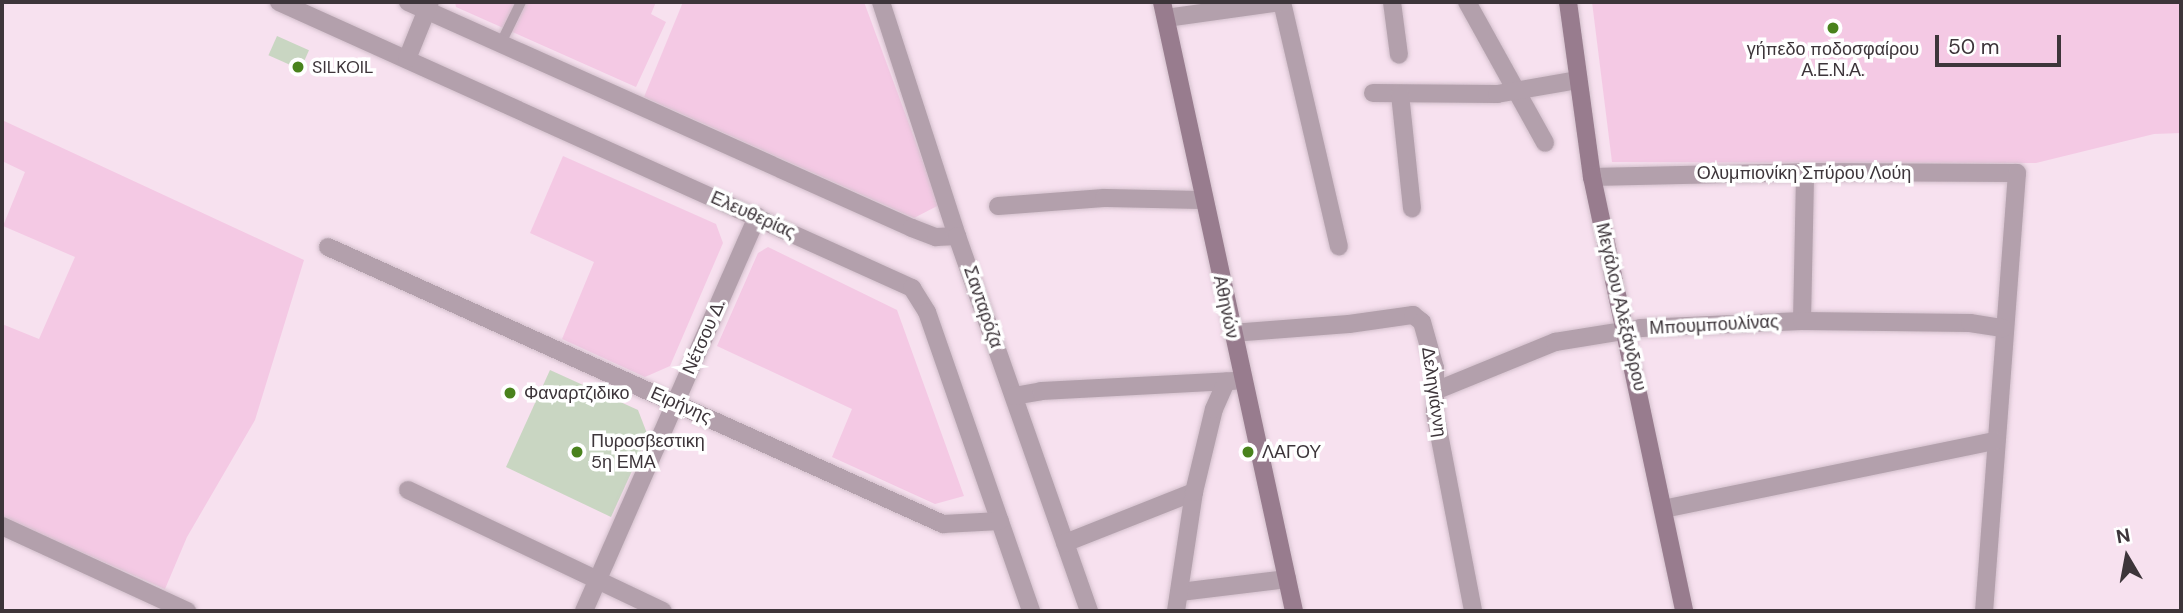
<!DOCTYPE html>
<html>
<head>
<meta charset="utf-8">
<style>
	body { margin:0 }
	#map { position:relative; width:2183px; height:613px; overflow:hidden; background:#f7e1ef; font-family:"DM Sans",sans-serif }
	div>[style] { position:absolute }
	.green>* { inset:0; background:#f4c9e4 }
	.building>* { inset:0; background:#c9d6c2; transform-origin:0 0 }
	.roads { filter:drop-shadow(0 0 2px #d2bfcb) drop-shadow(0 0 2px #d2bfcb) }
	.lane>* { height:10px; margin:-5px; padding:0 5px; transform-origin:5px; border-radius:5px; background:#b3a0ac }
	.street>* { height:18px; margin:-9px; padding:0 9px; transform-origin:9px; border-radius:9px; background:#b3a0ac }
	.secondary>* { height:18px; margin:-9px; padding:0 9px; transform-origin:9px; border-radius:9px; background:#987c8e }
	.dots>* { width:19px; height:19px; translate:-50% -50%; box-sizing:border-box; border:4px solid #fff; border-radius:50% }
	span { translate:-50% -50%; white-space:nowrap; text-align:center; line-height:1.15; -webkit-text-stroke:7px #fff; paint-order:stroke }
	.poi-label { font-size:18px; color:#3d353a }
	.left { translate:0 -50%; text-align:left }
	.street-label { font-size:18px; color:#3d353a }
	.frame { position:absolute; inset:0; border:4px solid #3d353a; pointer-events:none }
	.north { position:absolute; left:2092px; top:522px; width:70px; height:70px; -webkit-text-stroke:5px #fff; paint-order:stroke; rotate:350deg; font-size:19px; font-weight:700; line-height:28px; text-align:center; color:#3d353a }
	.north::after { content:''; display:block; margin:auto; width:24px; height:32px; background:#3d353a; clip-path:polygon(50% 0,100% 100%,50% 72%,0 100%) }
	.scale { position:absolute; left:1935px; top:35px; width:126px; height:32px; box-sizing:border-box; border:4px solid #3d353a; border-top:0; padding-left:9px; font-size:21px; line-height:24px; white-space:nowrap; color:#3d353a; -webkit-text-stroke:5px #fff; paint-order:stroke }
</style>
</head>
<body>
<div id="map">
	<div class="green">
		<div style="clip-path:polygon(455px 2px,656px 2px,651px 14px,666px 22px,636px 87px,456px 7px)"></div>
		<div style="clip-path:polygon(683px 2px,864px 2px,939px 205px,914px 218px,644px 97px)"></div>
		<div style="clip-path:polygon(1592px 2px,2181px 2px,2181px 133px,2154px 134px,2036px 163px,1612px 162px)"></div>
		<div style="clip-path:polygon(2px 120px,304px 260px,255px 420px,187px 537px,165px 589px,2px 517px,2px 324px,39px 339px,75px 257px,3px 226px,25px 172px,2px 161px)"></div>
		<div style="clip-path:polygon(563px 156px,716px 224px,723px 243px,670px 366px,645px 377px,562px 339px,594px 262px,530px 233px)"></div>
		<div style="clip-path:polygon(768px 247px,897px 310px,964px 496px,935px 504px,832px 457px,852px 409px,717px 346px,758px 253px)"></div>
	</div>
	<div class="building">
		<div style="left:277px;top:36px;width:35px;height:21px;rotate:24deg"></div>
		<div style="clip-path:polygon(550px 370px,638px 410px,648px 436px,611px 517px,506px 467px)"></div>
	</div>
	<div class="roads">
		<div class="lane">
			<div style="left:501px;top:43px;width:46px;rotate:-64deg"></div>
		</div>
		<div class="street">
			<div style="left:279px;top:2px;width:695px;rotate:24.31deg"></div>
			<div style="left:912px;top:288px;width:28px;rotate:58deg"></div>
			<div style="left:927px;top:312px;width:317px;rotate:70.8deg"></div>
			<div style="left:408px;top:2px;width:552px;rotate:24.15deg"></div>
			<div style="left:912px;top:228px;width:26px;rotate:21deg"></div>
			<div style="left:936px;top:237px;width:21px;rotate:-3deg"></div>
			<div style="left:881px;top:2px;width:246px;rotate:72deg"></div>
			<div style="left:957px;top:236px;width:398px;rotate:70.6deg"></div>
			<div style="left:1282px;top:2px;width:251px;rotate:76.9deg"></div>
			<div style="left:1392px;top:2px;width:53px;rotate:82.5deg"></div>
			<div style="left:1467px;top:2px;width:161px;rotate:61deg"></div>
			<div style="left:1166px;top:18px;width:117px;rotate:-7.9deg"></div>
			<div style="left:407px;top:59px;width:61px;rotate:-68deg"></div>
			<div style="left:1373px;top:93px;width:124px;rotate:0.5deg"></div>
			<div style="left:1497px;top:94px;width:81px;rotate:-9.9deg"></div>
			<div style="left:1400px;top:94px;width:115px;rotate:84deg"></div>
			<div style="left:1592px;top:177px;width:213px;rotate:-1.3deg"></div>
			<div style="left:1805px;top:172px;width:212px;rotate:0.3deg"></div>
			<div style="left:2017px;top:173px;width:439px;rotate:94.3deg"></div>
			<div style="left:998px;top:206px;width:106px;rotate:-4.3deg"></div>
			<div style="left:1104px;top:198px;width:99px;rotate:1.2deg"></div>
			<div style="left:328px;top:247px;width:675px;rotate:24.25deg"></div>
			<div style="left:943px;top:524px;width:57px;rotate:-3deg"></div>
			<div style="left:1802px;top:321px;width:149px;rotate:-88.8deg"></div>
			<div style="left:1232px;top:333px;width:117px;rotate:-4.4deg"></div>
			<div style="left:1349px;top:324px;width:65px;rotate:-8deg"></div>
			<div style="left:1413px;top:315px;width:11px;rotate:38deg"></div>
			<div style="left:1422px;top:322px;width:48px;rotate:74.2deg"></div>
			<div style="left:1435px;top:368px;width:45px;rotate:90deg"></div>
			<div style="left:1435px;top:413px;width:202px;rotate:79.1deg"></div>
			<div style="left:1435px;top:391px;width:130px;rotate:-22.2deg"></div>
			<div style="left:1555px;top:342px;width:87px;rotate:-9.2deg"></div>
			<div style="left:1641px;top:328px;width:161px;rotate:-2.5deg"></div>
			<div style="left:1802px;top:321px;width:168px;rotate:0.7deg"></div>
			<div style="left:1970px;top:323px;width:33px;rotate:9deg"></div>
			<div style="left:1014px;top:396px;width:27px;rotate:-10deg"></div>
			<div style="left:1041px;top:391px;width:194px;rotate:-3deg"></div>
			<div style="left:408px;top:490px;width:282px;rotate:25.4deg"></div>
			<div style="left:1663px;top:509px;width:339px;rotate:-11.6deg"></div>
			<div style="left:2px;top:526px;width:204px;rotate:24.7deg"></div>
			<div style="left:1065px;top:543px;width:139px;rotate:-21.6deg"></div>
			<div style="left:1180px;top:592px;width:108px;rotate:-6.9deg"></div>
			<div style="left:584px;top:611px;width:431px;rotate:-66.3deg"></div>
			<div style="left:1176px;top:611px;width:120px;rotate:-81.4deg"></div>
			<div style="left:1194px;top:492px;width:85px;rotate:-76.5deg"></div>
			<div style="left:1214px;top:409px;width:30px;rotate:-66deg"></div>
		</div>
		<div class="secondary">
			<div style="left:1162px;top:2px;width:623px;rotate:77.77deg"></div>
			<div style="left:1568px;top:2px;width:177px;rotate:82.2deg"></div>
			<div style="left:1592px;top:177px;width:444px;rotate:78deg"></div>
		</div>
	</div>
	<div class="dots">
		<div style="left:1833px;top:28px;background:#49821c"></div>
		<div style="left:298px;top:67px;background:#49821c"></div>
		<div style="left:510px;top:393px;background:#49821c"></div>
		<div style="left:577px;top:452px;background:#49821c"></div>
		<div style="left:1248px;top:452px;background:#49821c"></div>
	</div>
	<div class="poi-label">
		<span style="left:1833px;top:60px">γήπεδο ποδοσφαίρου<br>Α.Ε.Ν.Α.</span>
		<span class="left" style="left:312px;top:67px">SILKOIL</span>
		<span class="left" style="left:524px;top:393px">Φαναρτζιδικο</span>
		<span class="left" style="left:591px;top:452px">Πυροσβεστικη<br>5η ΕΜΑ</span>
		<span class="left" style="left:1262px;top:452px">ΛΑΓΟΥ</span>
	</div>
	<div class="street-label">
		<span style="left:1804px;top:173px">Ολυμπιονίκη Σπύρου Λούη</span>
		<span style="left:753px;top:215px;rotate:24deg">Ελευθερίας</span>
		<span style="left:983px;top:307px;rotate:71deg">Σανταρόζα</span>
		<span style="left:1226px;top:307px;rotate:78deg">Αθηνών</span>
		<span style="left:1621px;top:307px;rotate:77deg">Μεγάλου Αλεξάνδρου</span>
		<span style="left:1714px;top:325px;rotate:-3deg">Μπουμπουλίνας</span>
		<span style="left:704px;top:337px;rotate:-66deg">Νέτσου Δ.</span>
		<span style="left:1434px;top:392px;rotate:82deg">Δεληγιάννη</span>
		<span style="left:681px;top:405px;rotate:24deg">Ειρήνης</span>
	</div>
	<div class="frame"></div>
	<div class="north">N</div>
	<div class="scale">50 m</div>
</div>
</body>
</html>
